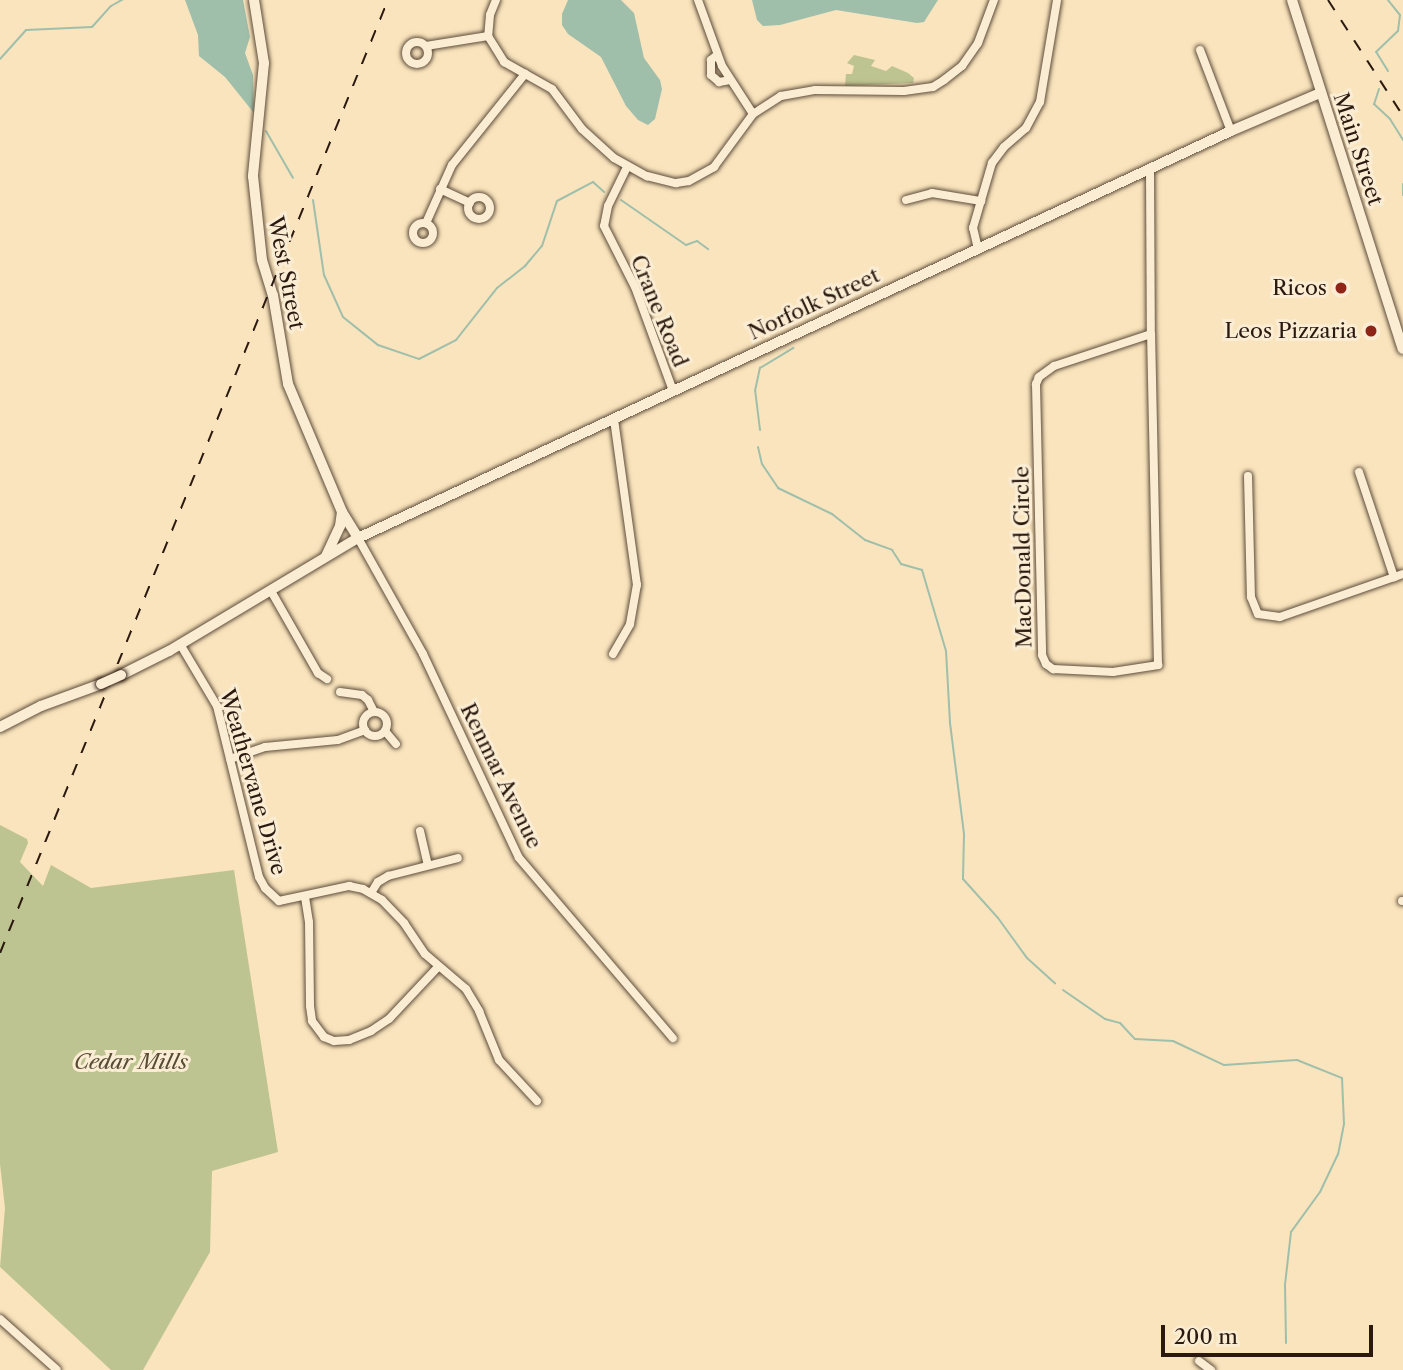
<!DOCTYPE html>
<html>
<head>
<meta charset="utf-8">
<style>
	body { margin:0 }
	#map { position:relative; width:1403px; height:1370px; overflow:hidden; background:#f9e4bd; font-family:"Libre Caslon Text",serif }
	div>[style] { position:absolute }
	.green>* { inset:0; background:#bec491 }
	.water>* { inset:0; background:#9fbfab }
	.stream>* { height:2px; margin:-1px; padding:0 1px; transform-origin:1px; border-radius:1px; background:#9fbfab }
	.roads { filter:drop-shadow(0 0 2px #5e4c3a) drop-shadow(0 0 2px #5e4c3a) }
	.minor>* { height:8px; margin:-4px; padding:0 4px; transform-origin:4px; border-radius:4px; background:#fbedd4 }
	.minor>.ring { margin:-4px; padding:0; box-sizing:content-box; background:none; border:8px solid #fbedd4; border-radius:50% }
	.tertiary>* { height:10px; margin:-5px; padding:0 5px; transform-origin:5px; border-radius:5px; background:#fbedd4 }
	.secondary>* { height:10px; margin:-5px; padding:0 5px; transform-origin:5px; border-radius:5px; background:#fbedd4 }
	.rail>* { height:2px; margin-top:-1px; transform-origin:0; background:repeating-linear-gradient(90deg,#2b190f 0 12px,transparent 0 24px) }
	.bridges { filter:drop-shadow(0 0 2px #2b190f) drop-shadow(0 0 2px #2b190f) }
	.secondary-bridge>* { height:10px; margin:-5px; padding:0 5px; transform-origin:5px; border-radius:5px; background:#fbedd4 }
	.dots>* { width:19px; height:19px; translate:-50% -50%; box-sizing:border-box; border:4px solid #fbedd4; border-radius:50% }
	span { translate:-50% -50%; white-space:nowrap; text-align:center; line-height:1.15; -webkit-text-stroke:6px #fbedd4; paint-order:stroke }
	.street-label { font-size:21px; color:#2b190f }
	.poi-label { font-size:21px; color:#2b190f }
	.right { translate:-100% -50%; text-align:right }
	.park-label { font-size:21px; color:#574c36; font-style:italic }
	.scale { position:absolute; left:1161px; top:1325px; width:212px; height:32px; box-sizing:border-box; border:4px solid #2b190f; border-top:0; padding-left:9px; font-size:21px; line-height:24px; white-space:nowrap; color:#2b190f; -webkit-text-stroke:5px #fbedd4; paint-order:stroke }
</style>
</head>
<body>
<div id="map">
	<div class="green">
		<div style="clip-path:polygon(854px 55px,875px 60px,871px 66px,886px 71px,892px 66px,908px 73px,914px 78px,913px 83px,845px 86px,846px 74px,852px 74px,854px 66px,847px 63px)"></div>
		<div style="clip-path:polygon(0 825px,27px 839px,28px 843px,20px 862px,43px 886px,51px 865px,91px 888px,234px 870px,278px 1152px,212px 1171px,210px 1252px,143px 1370px,111px 1370px,0 1267px,5px 1208px,0 1164px)"></div>
	</div>
	<div class="water">
		<div style="clip-path:polygon(185px 0,243px 0,250px 37px,245px 53px,253px 75px,254px 113px,225px 77px,199px 56px,198px 35px)"></div>
		<div style="clip-path:polygon(568px 0,621px 0,634px 13px,644px 58px,660px 80px,662px 89px,655px 119px,648px 125px,638px 120px,626px 106px,601px 57px,568px 34px,562px 25px,562px 14px)"></div>
		<div style="clip-path:polygon(752px 0,938px 0,924px 22px,917px 23px,836px 10px,780px 25px,763px 26px,757px 20px)"></div>
	</div>
	<div class="stream">
		<div style="left:0;top:59px;width:39px;rotate:-48deg"></div>
		<div style="left:26px;top:30px;width:66px;rotate:-2.6deg"></div>
		<div style="left:92px;top:27px;width:28px;rotate:-48deg"></div>
		<div style="left:111px;top:6px;width:13px;rotate:-29deg"></div>
		<div style="left:1388px;top:71px;width:22px;rotate:-122deg"></div>
		<div style="left:1376px;top:52px;width:30px;rotate:-44deg"></div>
		<div style="left:1398px;top:31px;width:16px;rotate:-83deg"></div>
		<div style="left:1400px;top:15px;width:19px;rotate:-129deg"></div>
		<div style="left:1379px;top:89px;width:16px;rotate:108deg"></div>
		<div style="left:1374px;top:104px;width:22px;rotate:43deg"></div>
		<div style="left:1390px;top:119px;width:25px;rotate:58deg"></div>
		<div style="left:266px;top:131px;width:54px;rotate:60.1deg"></div>
		<div style="left:1403px;top:184px;width:11px;rotate:90deg"></div>
		<div style="left:313px;top:200px;width:76px;rotate:81.7deg"></div>
		<div style="left:324px;top:275px;width:46px;rotate:65.7deg"></div>
		<div style="left:343px;top:317px;width:45px;rotate:38.7deg"></div>
		<div style="left:378px;top:345px;width:43px;rotate:18.9deg"></div>
		<div style="left:419px;top:359px;width:42px;rotate:-27.2deg"></div>
		<div style="left:456px;top:340px;width:66px;rotate:-51.7deg"></div>
		<div style="left:497px;top:288px;width:36px;rotate:-38deg"></div>
		<div style="left:525px;top:266px;width:26px;rotate:-50deg"></div>
		<div style="left:542px;top:246px;width:47px;rotate:-71.6deg"></div>
		<div style="left:557px;top:201px;width:41px;rotate:-27.8deg"></div>
		<div style="left:593px;top:182px;width:15px;rotate:42deg"></div>
		<div style="left:621px;top:200px;width:79px;rotate:34.7deg"></div>
		<div style="left:686px;top:245px;width:12px;rotate:-20deg"></div>
		<div style="left:697px;top:241px;width:14px;rotate:36deg"></div>
		<div style="left:760px;top:430px;width:39px;rotate:-97deg"></div>
		<div style="left:755px;top:391px;width:24px;rotate:-78deg"></div>
		<div style="left:760px;top:368px;width:39px;rotate:-31deg"></div>
		<div style="left:758px;top:447px;width:17px;rotate:77deg"></div>
		<div style="left:762px;top:464px;width:29px;rotate:56deg"></div>
		<div style="left:778px;top:488px;width:60px;rotate:25.7deg"></div>
		<div style="left:832px;top:514px;width:42px;rotate:38.2deg"></div>
		<div style="left:865px;top:540px;width:29px;rotate:20deg"></div>
		<div style="left:892px;top:550px;width:17px;rotate:57deg"></div>
		<div style="left:901px;top:564px;width:22px;rotate:16deg"></div>
		<div style="left:922px;top:570px;width:84px;rotate:73.5deg"></div>
		<div style="left:946px;top:651px;width:72px;rotate:86.8deg"></div>
		<div style="left:950px;top:723px;width:112px;rotate:82.8deg"></div>
		<div style="left:964px;top:834px;width:45px;rotate:91.3deg"></div>
		<div style="left:963px;top:879px;width:52px;rotate:48.1deg"></div>
		<div style="left:998px;top:918px;width:49px;rotate:54.1deg"></div>
		<div style="left:1027px;top:958px;width:38px;rotate:42deg"></div>
		<div style="left:1063px;top:990px;width:51px;rotate:34.6deg"></div>
		<div style="left:1105px;top:1019px;width:16px;rotate:15deg"></div>
		<div style="left:1120px;top:1023px;width:22px;rotate:47deg"></div>
		<div style="left:1135px;top:1039px;width:38px;rotate:3deg"></div>
		<div style="left:1173px;top:1041px;width:56px;rotate:25.2deg"></div>
		<div style="left:1224px;top:1065px;width:73px;rotate:-3.9deg"></div>
		<div style="left:1297px;top:1060px;width:48px;rotate:21.8deg"></div>
		<div style="left:1342px;top:1078px;width:46px;rotate:87.5deg"></div>
		<div style="left:1344px;top:1124px;width:31px;rotate:101deg"></div>
		<div style="left:1338px;top:1154px;width:42px;rotate:115.3deg"></div>
		<div style="left:1320px;top:1192px;width:49px;rotate:125.9deg"></div>
		<div style="left:1291px;top:1232px;width:53px;rotate:96.5deg"></div>
		<div style="left:1285px;top:1285px;width:58px;rotate:89deg"></div>
	</div>
	<div class="roads">
		<div class="minor">
			<div style="left:496px;top:0;width:16px;rotate:112deg"></div>
			<div style="left:490px;top:15px;width:21px;rotate:95deg"></div>
			<div style="left:488px;top:36px;width:31px;rotate:58deg"></div>
			<div style="left:504px;top:62px;width:55px;rotate:29.4deg"></div>
			<div style="left:552px;top:89px;width:50px;rotate:53.1deg"></div>
			<div style="left:582px;top:129px;width:43px;rotate:42.2deg"></div>
			<div style="left:614px;top:158px;width:38px;rotate:29deg"></div>
			<div style="left:647px;top:176px;width:30px;rotate:14deg"></div>
			<div style="left:676px;top:183px;width:13px;rotate:-9deg"></div>
			<div style="left:689px;top:181px;width:29px;rotate:-29deg"></div>
			<div style="left:714px;top:167px;width:66px;rotate:-53.7deg"></div>
			<div style="left:753px;top:114px;width:33px;rotate:-33deg"></div>
			<div style="left:781px;top:96px;width:35px;rotate:-10deg"></div>
			<div style="left:815px;top:90px;width:89px;rotate:0.6deg"></div>
			<div style="left:904px;top:91px;width:29px;rotate:-8deg"></div>
			<div style="left:933px;top:87px;width:13px;rotate:-32deg"></div>
			<div style="left:944px;top:80px;width:23px;rotate:-38deg"></div>
			<div style="left:962px;top:66px;width:28px;rotate:-55deg"></div>
			<div style="left:978px;top:43px;width:46px;rotate:-69.6deg"></div>
			<div style="left:698px;top:0;width:70px;rotate:70deg"></div>
			<div style="left:722px;top:66px;width:57px;rotate:57.1deg"></div>
			<div class="ring" style="left:406px;top:42px;width:14px;height:14px"></div>
			<div style="left:426px;top:46px;width:63px;rotate:-9.2deg"></div>
			<div style="left:1200px;top:50px;width:87px;rotate:69.1deg"></div>
			<div style="left:717px;top:55px;width:8px;rotate:140deg"></div>
			<div style="left:711px;top:60px;width:15px;rotate:90deg"></div>
			<div style="left:711px;top:75px;width:11px;rotate:41deg"></div>
			<div style="left:719px;top:82px;width:11px;rotate:-10deg"></div>
			<div style="left:627px;top:167px;width:43px;rotate:116deg"></div>
			<div style="left:608px;top:206px;width:20px;rotate:101deg"></div>
			<div style="left:604px;top:226px;width:68px;rotate:63.1deg"></div>
			<div style="left:635px;top:287px;width:111px;rotate:69.9deg"></div>
			<div style="left:1150px;top:170px;width:164px;rotate:89.7deg"></div>
			<div style="left:1151px;top:334px;width:102px;rotate:161.7deg"></div>
			<div style="left:1054px;top:366px;width:19px;rotate:144deg"></div>
			<div style="left:1039px;top:377px;width:8px;rotate:113deg"></div>
			<div style="left:1036px;top:384px;width:271px;rotate:88.7deg"></div>
			<div style="left:1042px;top:655px;width:10px;rotate:66deg"></div>
			<div style="left:1046px;top:664px;width:9px;rotate:36deg"></div>
			<div style="left:1053px;top:669px;width:60px;rotate:2.9deg"></div>
			<div style="left:1113px;top:672px;width:46px;rotate:-8.8deg"></div>
			<div style="left:1158px;top:665px;width:331px;rotate:-91.2deg"></div>
			<div style="left:440px;top:189px;width:33px;rotate:25deg"></div>
			<div class="ring" style="left:468px;top:197px;width:14px;height:14px"></div>
			<div style="left:906px;top:200px;width:27px;rotate:-15deg"></div>
			<div style="left:932px;top:193px;width:50px;rotate:9.3deg"></div>
			<div class="ring" style="left:413px;top:223px;width:12px;height:12px"></div>
			<div style="left:426px;top:223px;width:64px;rotate:-65.9deg"></div>
			<div style="left:452px;top:165px;width:117px;rotate:-51.3deg"></div>
			<div style="left:978px;top:249px;width:22px;rotate:-103deg"></div>
			<div style="left:973px;top:228px;width:68px;rotate:-73.7deg"></div>
			<div style="left:992px;top:163px;width:20px;rotate:-53deg"></div>
			<div style="left:1004px;top:147px;width:29px;rotate:-41deg"></div>
			<div style="left:1026px;top:128px;width:30px;rotate:-62deg"></div>
			<div style="left:1040px;top:102px;width:103px;rotate:-80.5deg"></div>
			<div style="left:1359px;top:472px;width:111px;rotate:71.6deg"></div>
			<div style="left:1248px;top:476px;width:121px;rotate:88.6deg"></div>
			<div style="left:1251px;top:597px;width:18px;rotate:68deg"></div>
			<div style="left:1258px;top:614px;width:22px;rotate:8deg"></div>
			<div style="left:1280px;top:617px;width:130px;rotate:-19.3deg"></div>
			<div style="left:358px;top:538px;width:133px;rotate:60.7deg"></div>
			<div style="left:423px;top:654px;width:225px;rotate:64.8deg"></div>
			<div style="left:519px;top:858px;width:237px;rotate:49.5deg"></div>
			<div style="left:271px;top:591px;width:95px;rotate:60.2deg"></div>
			<div style="left:318px;top:673px;width:11px;rotate:34deg"></div>
			<div style="left:180px;top:644px;width:72px;rotate:59.2deg"></div>
			<div style="left:217px;top:706px;width:176px;rotate:76.2deg"></div>
			<div style="left:259px;top:877px;width:13px;rotate:61deg"></div>
			<div style="left:265px;top:888px;width:19px;rotate:43deg"></div>
			<div style="left:279px;top:901px;width:72px;rotate:-12.1deg"></div>
			<div style="left:349px;top:886px;width:14px;rotate:12deg"></div>
			<div style="left:363px;top:889px;width:22px;rotate:30deg"></div>
			<div style="left:382px;top:900px;width:32px;rotate:46deg"></div>
			<div style="left:404px;top:923px;width:37px;rotate:56deg"></div>
			<div style="left:425px;top:954px;width:54px;rotate:40.5deg"></div>
			<div style="left:466px;top:989px;width:26px;rotate:59deg"></div>
			<div style="left:479px;top:1011px;width:53px;rotate:67.8deg"></div>
			<div style="left:499px;top:1060px;width:56px;rotate:47.2deg"></div>
			<div style="left:613px;top:654px;width:34px;rotate:-60deg"></div>
			<div style="left:630px;top:624px;width:40px;rotate:-80deg"></div>
			<div style="left:637px;top:585px;width:168px;rotate:-97.9deg"></div>
			<div style="left:340px;top:692px;width:22px;rotate:8deg"></div>
			<div style="left:362px;top:695px;width:8px;rotate:40deg"></div>
			<div style="left:368px;top:700px;width:13px;rotate:63deg"></div>
			<div class="ring" style="left:363px;top:712px;width:16px;height:16px"></div>
			<div style="left:385px;top:731px;width:17px;rotate:50deg"></div>
			<div style="left:230px;top:759px;width:37px;rotate:-19deg"></div>
			<div style="left:265px;top:747px;width:73px;rotate:-5.5deg"></div>
			<div style="left:338px;top:740px;width:29px;rotate:-20deg"></div>
			<div style="left:420px;top:831px;width:35px;rotate:77deg"></div>
			<div style="left:371px;top:893px;width:13px;rotate:-58deg"></div>
			<div style="left:378px;top:882px;width:12px;rotate:-31deg"></div>
			<div style="left:388px;top:876px;width:72px;rotate:-14.4deg"></div>
			<div style="left:305px;top:897px;width:25px;rotate:81deg"></div>
			<div style="left:309px;top:922px;width:84px;rotate:89.3deg"></div>
			<div style="left:310px;top:1006px;width:15px;rotate:82deg"></div>
			<div style="left:312px;top:1021px;width:20px;rotate:53deg"></div>
			<div style="left:324px;top:1037px;width:11px;rotate:22deg"></div>
			<div style="left:334px;top:1041px;width:15px;rotate:-4deg"></div>
			<div style="left:349px;top:1040px;width:24px;rotate:-22deg"></div>
			<div style="left:371px;top:1031px;width:22px;rotate:-34deg"></div>
			<div style="left:389px;top:1019px;width:71px;rotate:-46.7deg"></div>
			<div style="left:1402px;top:901px;width:1px"></div>
			<div style="left:0;top:1319px;width:76px;rotate:41.8deg"></div>
			<div style="left:1199px;top:1361px;width:15px;rotate:37deg"></div>
		</div>
		<div class="tertiary">
			<div style="left:254px;top:0;width:64px;rotate:81deg"></div>
			<div style="left:264px;top:63px;width:114px;rotate:95.6deg"></div>
			<div style="left:253px;top:176px;width:84px;rotate:83.9deg"></div>
			<div style="left:262px;top:260px;width:37px;rotate:73deg"></div>
			<div style="left:273px;top:295px;width:90px;rotate:80.4deg"></div>
			<div style="left:288px;top:384px;width:139px;rotate:67.1deg"></div>
			<div style="left:342px;top:512px;width:31px;rotate:58deg"></div>
			<div style="left:326px;top:556px;width:33px;rotate:-65deg"></div>
			<div style="left:340px;top:526px;width:14px;rotate:-82deg"></div>
		</div>
		<div class="secondary">
			<div style="left:1292px;top:0;width:366px;rotate:72.4deg"></div>
			<div style="left:121px;top:675px;width:54px;rotate:-26.6deg"></div>
			<div style="left:169px;top:651px;width:220px;rotate:-30.9deg"></div>
			<div style="left:358px;top:538px;width:963px;rotate:-25deg"></div>
			<div style="left:1231px;top:131px;width:97px;rotate:-23.1deg"></div>
			<div style="left:0;top:727px;width:46px;rotate:-27.1deg"></div>
			<div style="left:41px;top:706px;width:64px;rotate:-20.1deg"></div>
		</div>
	</div>
	<div class="rail">
		<div style="left:1328px;top:0;width:138px;rotate:57.1deg"></div>
		<div style="left:0;top:953px;width:1029px;rotate:-67.85deg"></div>
	</div>
	<div class="bridges">
		<div class="secondary-bridge">
			<div style="left:101px;top:684px;width:22px;rotate:-24deg"></div>
		</div>
	</div>
	<div class="dots">
		<div style="left:1341px;top:288px;background:#8f2418"></div>
		<div style="left:1371px;top:331px;background:#8f2418"></div>
	</div>
	<div class="street-label">
		<span style="left:1358px;top:149px;rotate:72deg">Main Street</span>
		<span style="left:286px;top:273px;rotate:79deg">West Street</span>
		<span style="left:814px;top:304px;rotate:-25deg">Norfolk Street</span>
		<span style="left:659px;top:311px;rotate:68deg">Crane Road</span>
		<span style="left:1023px;top:557px;rotate:-91deg">MacDonald Circle</span>
		<span style="left:501px;top:776px;rotate:64deg">Renmar Avenue</span>
		<span style="left:253px;top:782px;rotate:74deg">Weathervane Drive</span>
	</div>
	<div class="poi-label">
		<span class="right" style="left:1327px;top:288px">Ricos</span>
		<span class="right" style="left:1357px;top:331px">Leos Pizzaria</span>
	</div>
	<div class="park-label">
		<span style="left:131px;top:1062px">Cedar Mills</span>
	</div>
	<div class="scale">200 m</div>
</div>
</body>
</html>
